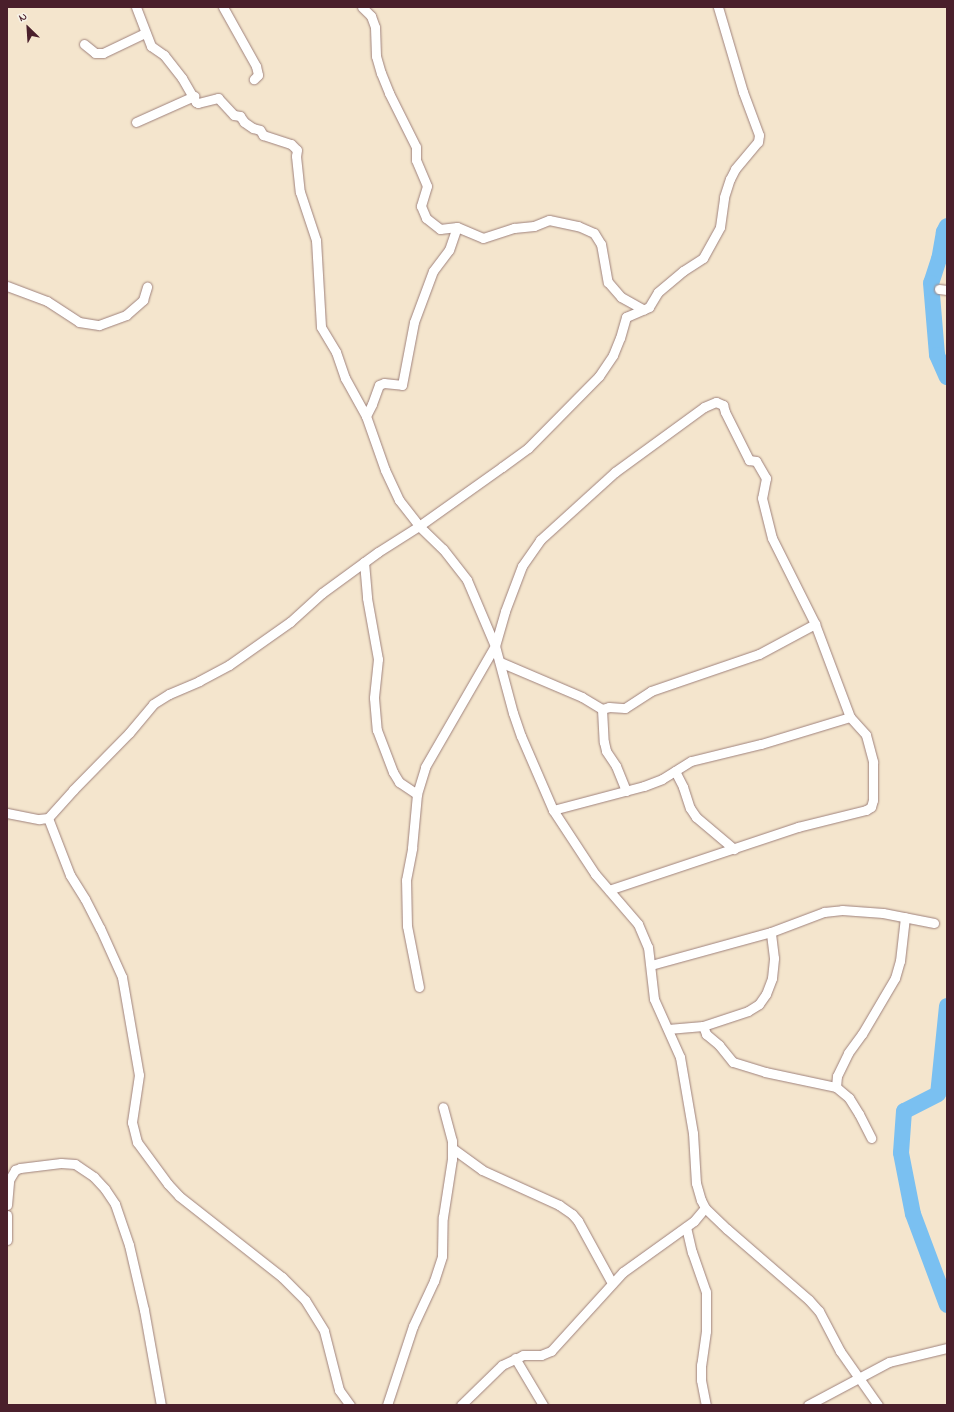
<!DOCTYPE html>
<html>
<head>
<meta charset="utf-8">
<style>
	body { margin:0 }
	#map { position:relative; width:954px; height:1412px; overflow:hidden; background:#f4e5cd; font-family:"Indie Flower",sans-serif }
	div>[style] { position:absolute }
	.river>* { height:16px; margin:-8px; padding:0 8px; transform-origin:8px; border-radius:8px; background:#7ac0f1 }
	.roads { filter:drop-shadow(0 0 1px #9f827c) drop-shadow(0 0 1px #9f827c) }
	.minor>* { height:9px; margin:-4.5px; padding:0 4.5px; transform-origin:4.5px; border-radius:4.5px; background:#fff }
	span { translate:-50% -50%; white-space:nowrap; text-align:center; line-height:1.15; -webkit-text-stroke:3px #f7f3e8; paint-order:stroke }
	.frame { position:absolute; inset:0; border:8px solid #4a1f2b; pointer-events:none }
	.north { position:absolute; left:8px; top:8px; width:40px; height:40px; -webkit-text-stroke:3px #f7f3e8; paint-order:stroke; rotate:335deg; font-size:11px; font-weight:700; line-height:16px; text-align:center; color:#4a1f2b }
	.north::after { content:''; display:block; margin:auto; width:14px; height:18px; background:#4a1f2b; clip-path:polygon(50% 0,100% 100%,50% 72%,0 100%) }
</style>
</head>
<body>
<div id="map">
	<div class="river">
		<div style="left:947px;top:226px;width:7px;rotate:117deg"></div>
		<div style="left:944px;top:232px;width:27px;rotate:100deg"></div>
		<div style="left:939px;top:259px;width:25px;rotate:108deg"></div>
		<div style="left:931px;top:283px;width:72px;rotate:85.2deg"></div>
		<div style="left:937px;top:355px;width:24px;rotate:66deg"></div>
		<div style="left:947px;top:1006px;width:88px;rotate:95.8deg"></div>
		<div style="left:938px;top:1094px;width:38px;rotate:153deg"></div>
		<div style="left:904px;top:1111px;width:42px;rotate:94.1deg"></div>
		<div style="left:901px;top:1153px;width:62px;rotate:78.9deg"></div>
		<div style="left:913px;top:1214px;width:97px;rotate:69.5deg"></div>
	</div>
	<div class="roads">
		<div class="minor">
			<div style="left:136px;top:7px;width:42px;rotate:69deg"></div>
			<div style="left:151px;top:46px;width:16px;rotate:35deg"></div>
			<div style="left:164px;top:55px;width:29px;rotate:52deg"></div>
			<div style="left:182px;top:78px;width:28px;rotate:60deg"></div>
			<div style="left:196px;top:102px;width:2px;rotate:27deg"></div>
			<div style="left:198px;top:103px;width:21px;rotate:-14deg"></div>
			<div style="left:218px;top:98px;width:23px;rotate:47deg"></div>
			<div style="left:234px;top:115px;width:6px;rotate:9deg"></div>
			<div style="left:240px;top:116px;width:7px;rotate:56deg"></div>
			<div style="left:244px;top:122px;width:11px;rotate:34deg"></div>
			<div style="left:253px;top:128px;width:7px;rotate:16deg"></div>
			<div style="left:260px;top:130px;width:6px;rotate:59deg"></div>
			<div style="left:263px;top:135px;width:29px;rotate:18deg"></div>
			<div style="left:291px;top:144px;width:8px;rotate:45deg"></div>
			<div style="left:297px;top:150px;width:6px;rotate:99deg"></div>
			<div style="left:296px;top:156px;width:36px;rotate:84deg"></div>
			<div style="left:300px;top:192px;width:51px;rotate:71.6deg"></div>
			<div style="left:316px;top:240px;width:87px;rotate:86.7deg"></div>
			<div style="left:321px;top:327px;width:29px;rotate:59deg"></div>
			<div style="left:336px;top:352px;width:28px;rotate:71deg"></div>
			<div style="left:345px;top:378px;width:43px;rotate:61.1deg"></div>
			<div style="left:366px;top:416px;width:57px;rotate:70.6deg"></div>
			<div style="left:385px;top:470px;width:33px;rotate:65deg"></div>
			<div style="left:399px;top:500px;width:33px;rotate:52deg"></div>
			<div style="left:419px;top:526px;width:33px;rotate:44deg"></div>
			<div style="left:443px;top:549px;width:39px;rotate:52deg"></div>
			<div style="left:467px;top:580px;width:72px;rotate:67deg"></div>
			<div style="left:495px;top:646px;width:69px;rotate:75deg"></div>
			<div style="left:513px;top:713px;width:24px;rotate:71deg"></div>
			<div style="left:521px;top:736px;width:81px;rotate:66.6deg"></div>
			<div style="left:553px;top:810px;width:77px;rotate:56.7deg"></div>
			<div style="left:595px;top:874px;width:66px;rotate:49.3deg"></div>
			<div style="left:638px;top:924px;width:25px;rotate:67deg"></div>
			<div style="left:648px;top:947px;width:52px;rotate:83.4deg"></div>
			<div style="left:654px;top:999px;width:64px;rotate:65.9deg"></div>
			<div style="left:680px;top:1057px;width:77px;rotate:80.3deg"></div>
			<div style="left:693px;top:1133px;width:50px;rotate:86.6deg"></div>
			<div style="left:696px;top:1183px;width:18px;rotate:74deg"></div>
			<div style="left:701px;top:1200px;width:9px;rotate:63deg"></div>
			<div style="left:705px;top:1208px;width:30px;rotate:44deg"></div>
			<div style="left:727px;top:1229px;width:108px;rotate:40.9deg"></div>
			<div style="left:809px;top:1300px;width:15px;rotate:48deg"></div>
			<div style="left:819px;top:1311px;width:45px;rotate:62.3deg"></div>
			<div style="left:840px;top:1351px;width:66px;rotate:54.9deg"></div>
			<div style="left:223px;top:7px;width:68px;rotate:60.8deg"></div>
			<div style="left:256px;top:66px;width:9px;rotate:77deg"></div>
			<div style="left:258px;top:75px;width:6px;rotate:135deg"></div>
			<div style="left:362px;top:7px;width:13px;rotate:45deg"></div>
			<div style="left:371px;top:16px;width:12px;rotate:70deg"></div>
			<div style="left:375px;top:27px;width:29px;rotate:88deg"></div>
			<div style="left:376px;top:56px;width:18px;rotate:74deg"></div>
			<div style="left:381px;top:73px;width:22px;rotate:68deg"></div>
			<div style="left:389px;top:93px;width:60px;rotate:63.4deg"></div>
			<div style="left:416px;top:147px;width:13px;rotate:90deg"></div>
			<div style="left:416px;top:160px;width:28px;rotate:67deg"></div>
			<div style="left:427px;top:186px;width:21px;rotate:107deg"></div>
			<div style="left:421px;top:206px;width:13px;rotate:67deg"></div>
			<div style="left:426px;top:218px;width:18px;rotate:38deg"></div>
			<div style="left:440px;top:229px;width:17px;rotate:-7deg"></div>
			<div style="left:457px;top:227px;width:28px;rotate:23deg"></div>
			<div style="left:483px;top:238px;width:33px;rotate:-18deg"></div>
			<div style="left:514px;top:228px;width:20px;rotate:-6deg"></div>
			<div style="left:534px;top:226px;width:16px;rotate:-22deg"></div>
			<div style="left:549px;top:220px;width:30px;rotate:12deg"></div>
			<div style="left:578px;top:226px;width:17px;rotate:24deg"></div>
			<div style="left:594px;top:233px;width:13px;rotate:58deg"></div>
			<div style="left:601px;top:244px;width:39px;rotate:80deg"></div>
			<div style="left:608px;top:282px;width:20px;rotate:49deg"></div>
			<div style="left:621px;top:297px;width:26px;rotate:29deg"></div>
			<div style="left:84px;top:44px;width:14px;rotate:39deg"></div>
			<div style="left:95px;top:53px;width:8px"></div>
			<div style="left:103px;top:53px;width:47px;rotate:-25.5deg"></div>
			<div style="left:136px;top:122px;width:64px;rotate:-24.1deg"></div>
			<div style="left:7px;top:286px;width:43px;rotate:20.6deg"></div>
			<div style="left:47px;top:301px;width:38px;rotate:33deg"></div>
			<div style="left:79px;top:322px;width:20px;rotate:9deg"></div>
			<div style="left:99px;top:325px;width:29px;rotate:-20deg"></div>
			<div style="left:126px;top:315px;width:23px;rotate:-41deg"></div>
			<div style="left:143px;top:300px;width:14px;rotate:-73deg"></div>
			<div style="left:939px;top:289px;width:8px;rotate:7deg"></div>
			<div style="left:366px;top:416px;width:13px;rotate:-63deg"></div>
			<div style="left:372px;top:404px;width:20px;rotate:-70deg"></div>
			<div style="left:379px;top:385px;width:5px;rotate:-22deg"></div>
			<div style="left:384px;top:383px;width:18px;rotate:6deg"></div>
			<div style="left:402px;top:385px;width:64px;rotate:-79.2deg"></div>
			<div style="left:414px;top:322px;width:54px;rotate:-69.6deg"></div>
			<div style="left:433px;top:271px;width:26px;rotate:-53deg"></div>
			<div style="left:449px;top:250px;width:24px;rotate:-71deg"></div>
			<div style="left:364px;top:562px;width:36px;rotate:85deg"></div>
			<div style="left:367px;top:598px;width:62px;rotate:79.8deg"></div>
			<div style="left:378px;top:659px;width:39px;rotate:96deg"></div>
			<div style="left:374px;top:698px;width:32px;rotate:85deg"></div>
			<div style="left:377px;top:730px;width:45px;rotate:69.1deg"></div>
			<div style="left:393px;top:772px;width:12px;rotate:59deg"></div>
			<div style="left:399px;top:782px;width:22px;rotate:34deg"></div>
			<div style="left:500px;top:662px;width:89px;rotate:23.1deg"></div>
			<div style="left:582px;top:697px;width:23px;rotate:31deg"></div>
			<div style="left:602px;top:709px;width:7px;rotate:-16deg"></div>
			<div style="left:609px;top:707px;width:16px;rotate:4deg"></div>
			<div style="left:625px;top:708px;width:31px;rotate:-33deg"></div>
			<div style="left:651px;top:691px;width:114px;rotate:-18.9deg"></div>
			<div style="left:759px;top:654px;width:64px;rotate:-28.2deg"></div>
			<div style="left:602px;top:709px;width:33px;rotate:87deg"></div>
			<div style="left:604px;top:742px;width:9px;rotate:77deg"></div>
			<div style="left:606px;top:751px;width:18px;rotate:56deg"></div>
			<div style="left:616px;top:766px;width:27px;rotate:68deg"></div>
			<div style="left:675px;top:771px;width:18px;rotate:63deg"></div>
			<div style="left:683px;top:787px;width:22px;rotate:72deg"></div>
			<div style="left:690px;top:808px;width:11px;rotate:56deg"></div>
			<div style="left:696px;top:817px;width:50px;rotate:40.1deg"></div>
			<div style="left:553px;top:810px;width:94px;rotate:-14.8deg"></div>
			<div style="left:644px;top:786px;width:19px;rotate:-21deg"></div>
			<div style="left:662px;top:779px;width:34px;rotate:-32deg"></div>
			<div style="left:691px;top:761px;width:72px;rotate:-13.7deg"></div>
			<div style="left:761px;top:744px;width:93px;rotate:-16.9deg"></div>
			<div style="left:7px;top:813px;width:33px;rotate:11deg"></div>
			<div style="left:39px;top:819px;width:9px;rotate:-6deg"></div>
			<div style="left:48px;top:818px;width:38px;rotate:-48deg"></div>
			<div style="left:73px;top:790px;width:80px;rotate:-45.5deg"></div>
			<div style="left:129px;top:733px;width:38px;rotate:-50deg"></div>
			<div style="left:153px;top:704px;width:19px;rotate:-32deg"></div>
			<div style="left:169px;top:694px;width:33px;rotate:-23deg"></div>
			<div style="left:199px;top:681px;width:34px;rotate:-28deg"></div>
			<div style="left:229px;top:665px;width:75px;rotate:-35.2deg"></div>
			<div style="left:290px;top:622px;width:43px;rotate:-42.2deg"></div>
			<div style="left:322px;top:593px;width:69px;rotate:-36.2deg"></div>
			<div style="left:378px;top:552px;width:49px;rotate:-32.4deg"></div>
			<div style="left:419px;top:526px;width:102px;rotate:-35.4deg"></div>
			<div style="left:502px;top:467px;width:32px;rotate:-36deg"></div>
			<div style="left:528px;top:448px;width:101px;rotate:-45.4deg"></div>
			<div style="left:599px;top:376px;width:25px;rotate:-56deg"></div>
			<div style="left:613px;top:355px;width:18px;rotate:-68deg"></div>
			<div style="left:620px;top:338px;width:22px;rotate:-74deg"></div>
			<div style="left:626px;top:317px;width:25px;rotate:-23deg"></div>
			<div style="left:649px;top:307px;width:17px;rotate:-59deg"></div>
			<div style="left:658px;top:292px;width:33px;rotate:-40deg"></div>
			<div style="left:683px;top:271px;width:24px;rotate:-33deg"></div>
			<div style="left:703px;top:258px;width:35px;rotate:-61deg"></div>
			<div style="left:720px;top:227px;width:30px;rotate:-82deg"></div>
			<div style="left:724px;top:197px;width:19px;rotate:-72deg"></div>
			<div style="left:730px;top:179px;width:11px;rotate:-63deg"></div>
			<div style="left:735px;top:169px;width:35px;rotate:-50deg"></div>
			<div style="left:758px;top:142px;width:7px;rotate:-82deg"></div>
			<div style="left:759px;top:135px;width:46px;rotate:-110.4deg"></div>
			<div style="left:743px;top:92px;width:89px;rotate:-106.4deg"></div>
			<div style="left:48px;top:818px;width:61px;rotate:68.9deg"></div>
			<div style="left:70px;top:875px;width:28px;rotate:58deg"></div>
			<div style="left:85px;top:899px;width:33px;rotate:63deg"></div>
			<div style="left:100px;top:928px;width:54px;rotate:65.8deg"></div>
			<div style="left:122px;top:977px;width:99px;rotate:80.2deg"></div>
			<div style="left:139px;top:1075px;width:48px;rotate:98.5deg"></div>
			<div style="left:132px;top:1122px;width:21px;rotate:76deg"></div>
			<div style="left:137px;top:1142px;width:52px;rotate:53.6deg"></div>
			<div style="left:168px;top:1184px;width:16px;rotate:47deg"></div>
			<div style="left:179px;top:1196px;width:131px;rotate:38.2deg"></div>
			<div style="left:282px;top:1277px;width:33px;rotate:45deg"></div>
			<div style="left:305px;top:1300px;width:36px;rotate:58deg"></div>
			<div style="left:324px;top:1331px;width:61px;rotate:75.7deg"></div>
			<div style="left:339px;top:1390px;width:19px;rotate:54deg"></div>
			<div style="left:651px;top:965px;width:124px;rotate:-15.4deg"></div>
			<div style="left:771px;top:932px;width:57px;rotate:-20.7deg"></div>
			<div style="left:824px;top:912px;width:18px;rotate:-6deg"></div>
			<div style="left:842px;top:910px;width:41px;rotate:4.2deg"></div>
			<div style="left:883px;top:913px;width:52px;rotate:11.1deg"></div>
			<div style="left:419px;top:987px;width:62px;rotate:-101.1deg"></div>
			<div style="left:407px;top:926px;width:46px;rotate:-91.2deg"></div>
			<div style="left:406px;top:880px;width:33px;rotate:-79deg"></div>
			<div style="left:412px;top:848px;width:54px;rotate:-84.7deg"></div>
			<div style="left:417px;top:794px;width:28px;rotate:-73deg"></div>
			<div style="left:425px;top:767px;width:140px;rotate:-60deg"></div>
			<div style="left:495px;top:646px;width:36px;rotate:-74deg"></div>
			<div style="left:505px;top:611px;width:48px;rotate:-69.3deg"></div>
			<div style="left:522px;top:566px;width:32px;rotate:-55deg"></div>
			<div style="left:540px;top:540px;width:101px;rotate:-42.2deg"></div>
			<div style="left:615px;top:472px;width:110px;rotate:-36.1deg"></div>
			<div style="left:704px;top:407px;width:13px;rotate:-23deg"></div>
			<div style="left:716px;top:402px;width:8px;rotate:23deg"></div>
			<div style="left:723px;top:405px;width:7px;rotate:74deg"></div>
			<div style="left:725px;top:412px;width:54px;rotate:63.4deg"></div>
			<div style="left:749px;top:460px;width:7px;rotate:8deg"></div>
			<div style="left:756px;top:461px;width:20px;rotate:60deg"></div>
			<div style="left:766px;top:478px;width:20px;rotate:101deg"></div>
			<div style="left:762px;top:498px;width:41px;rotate:76deg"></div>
			<div style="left:772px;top:538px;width:96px;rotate:63.4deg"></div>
			<div style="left:815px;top:624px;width:99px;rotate:69.4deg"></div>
			<div style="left:850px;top:717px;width:24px;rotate:48deg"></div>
			<div style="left:866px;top:735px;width:28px;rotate:75deg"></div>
			<div style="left:873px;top:762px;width:38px;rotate:90deg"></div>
			<div style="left:873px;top:800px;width:7px;rotate:106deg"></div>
			<div style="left:871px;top:807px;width:6px;rotate:149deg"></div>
			<div style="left:866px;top:810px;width:70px;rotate:166deg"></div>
			<div style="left:798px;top:827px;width:199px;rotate:161.6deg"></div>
			<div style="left:703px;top:1026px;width:9px;rotate:69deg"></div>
			<div style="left:706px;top:1034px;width:17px;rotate:40deg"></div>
			<div style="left:719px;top:1045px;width:22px;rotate:51deg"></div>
			<div style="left:733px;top:1062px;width:34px;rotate:17deg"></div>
			<div style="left:765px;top:1072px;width:73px;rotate:11.9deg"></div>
			<div style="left:836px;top:1087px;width:17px;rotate:40deg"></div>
			<div style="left:849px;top:1098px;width:19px;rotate:58deg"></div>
			<div style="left:859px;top:1114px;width:27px;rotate:63deg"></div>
			<div style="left:668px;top:1029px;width:35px;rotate:-5deg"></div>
			<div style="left:703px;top:1026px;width:47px;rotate:-18.4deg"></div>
			<div style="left:748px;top:1011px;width:13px;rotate:-32deg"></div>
			<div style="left:759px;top:1004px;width:12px;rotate:-55deg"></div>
			<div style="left:766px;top:994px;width:17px;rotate:-69deg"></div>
			<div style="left:772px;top:978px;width:20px;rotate:-84deg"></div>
			<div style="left:774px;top:958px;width:26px;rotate:-97deg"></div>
			<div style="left:836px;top:1087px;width:11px;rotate:-85deg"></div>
			<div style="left:837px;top:1076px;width:25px;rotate:-64deg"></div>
			<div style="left:848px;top:1053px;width:24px;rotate:-54deg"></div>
			<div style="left:862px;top:1034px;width:65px;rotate:-59.5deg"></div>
			<div style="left:895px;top:978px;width:18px;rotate:-74deg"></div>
			<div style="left:900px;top:961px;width:44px;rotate:-83.5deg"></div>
			<div style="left:452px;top:1148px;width:37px;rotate:36deg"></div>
			<div style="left:482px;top:1170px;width:85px;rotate:24.4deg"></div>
			<div style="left:559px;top:1205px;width:16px;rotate:35deg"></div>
			<div style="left:572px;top:1214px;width:9px;rotate:49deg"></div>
			<div style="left:578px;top:1221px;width:71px;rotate:61.3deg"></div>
			<div style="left:7px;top:1205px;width:25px;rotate:-85deg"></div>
			<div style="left:9px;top:1180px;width:12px;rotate:-59deg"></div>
			<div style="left:15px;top:1170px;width:5px;rotate:-22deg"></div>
			<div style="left:20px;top:1168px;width:41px;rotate:-7deg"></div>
			<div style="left:61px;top:1163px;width:14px;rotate:4deg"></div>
			<div style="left:75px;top:1164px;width:23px;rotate:34deg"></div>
			<div style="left:94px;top:1177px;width:16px;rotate:47deg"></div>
			<div style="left:105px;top:1189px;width:18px;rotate:56deg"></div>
			<div style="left:115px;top:1204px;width:43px;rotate:71.1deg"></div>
			<div style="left:129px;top:1245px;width:67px;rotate:77deg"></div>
			<div style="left:144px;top:1310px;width:97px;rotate:79.9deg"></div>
			<div style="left:7px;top:1215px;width:25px;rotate:90deg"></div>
			<div style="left:686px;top:1227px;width:26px;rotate:77deg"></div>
			<div style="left:692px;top:1252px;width:42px;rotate:70.7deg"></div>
			<div style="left:706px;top:1292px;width:39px;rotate:90deg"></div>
			<div style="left:706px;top:1331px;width:34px;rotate:98deg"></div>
			<div style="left:701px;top:1365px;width:15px;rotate:90deg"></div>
			<div style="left:701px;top:1380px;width:25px;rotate:79deg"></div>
			<div style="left:515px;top:1358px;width:55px;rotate:59.2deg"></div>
			<div style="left:387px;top:1405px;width:83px;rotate:-71.8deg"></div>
			<div style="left:413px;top:1326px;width:50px;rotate:-65deg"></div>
			<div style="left:434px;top:1281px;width:26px;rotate:-72deg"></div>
			<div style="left:442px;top:1256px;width:39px;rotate:-89deg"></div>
			<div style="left:443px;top:1217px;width:59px;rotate:-81.2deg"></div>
			<div style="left:452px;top:1159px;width:18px;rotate:-90deg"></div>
			<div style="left:452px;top:1141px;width:35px;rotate:-105deg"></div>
			<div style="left:461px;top:1405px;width:57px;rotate:-44.3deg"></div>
			<div style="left:502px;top:1365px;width:23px;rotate:-25deg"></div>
			<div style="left:523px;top:1355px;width:18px"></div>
			<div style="left:541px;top:1355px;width:11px;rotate:-22deg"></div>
			<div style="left:551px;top:1351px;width:107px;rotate:-47.7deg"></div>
			<div style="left:623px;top:1272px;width:87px;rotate:-35.7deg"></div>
			<div style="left:694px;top:1221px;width:17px;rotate:-50deg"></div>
			<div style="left:808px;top:1405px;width:92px;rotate:-28deg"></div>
			<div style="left:889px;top:1362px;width:60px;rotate:-13.6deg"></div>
		</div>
	</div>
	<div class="frame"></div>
	<div class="north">N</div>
</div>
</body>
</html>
